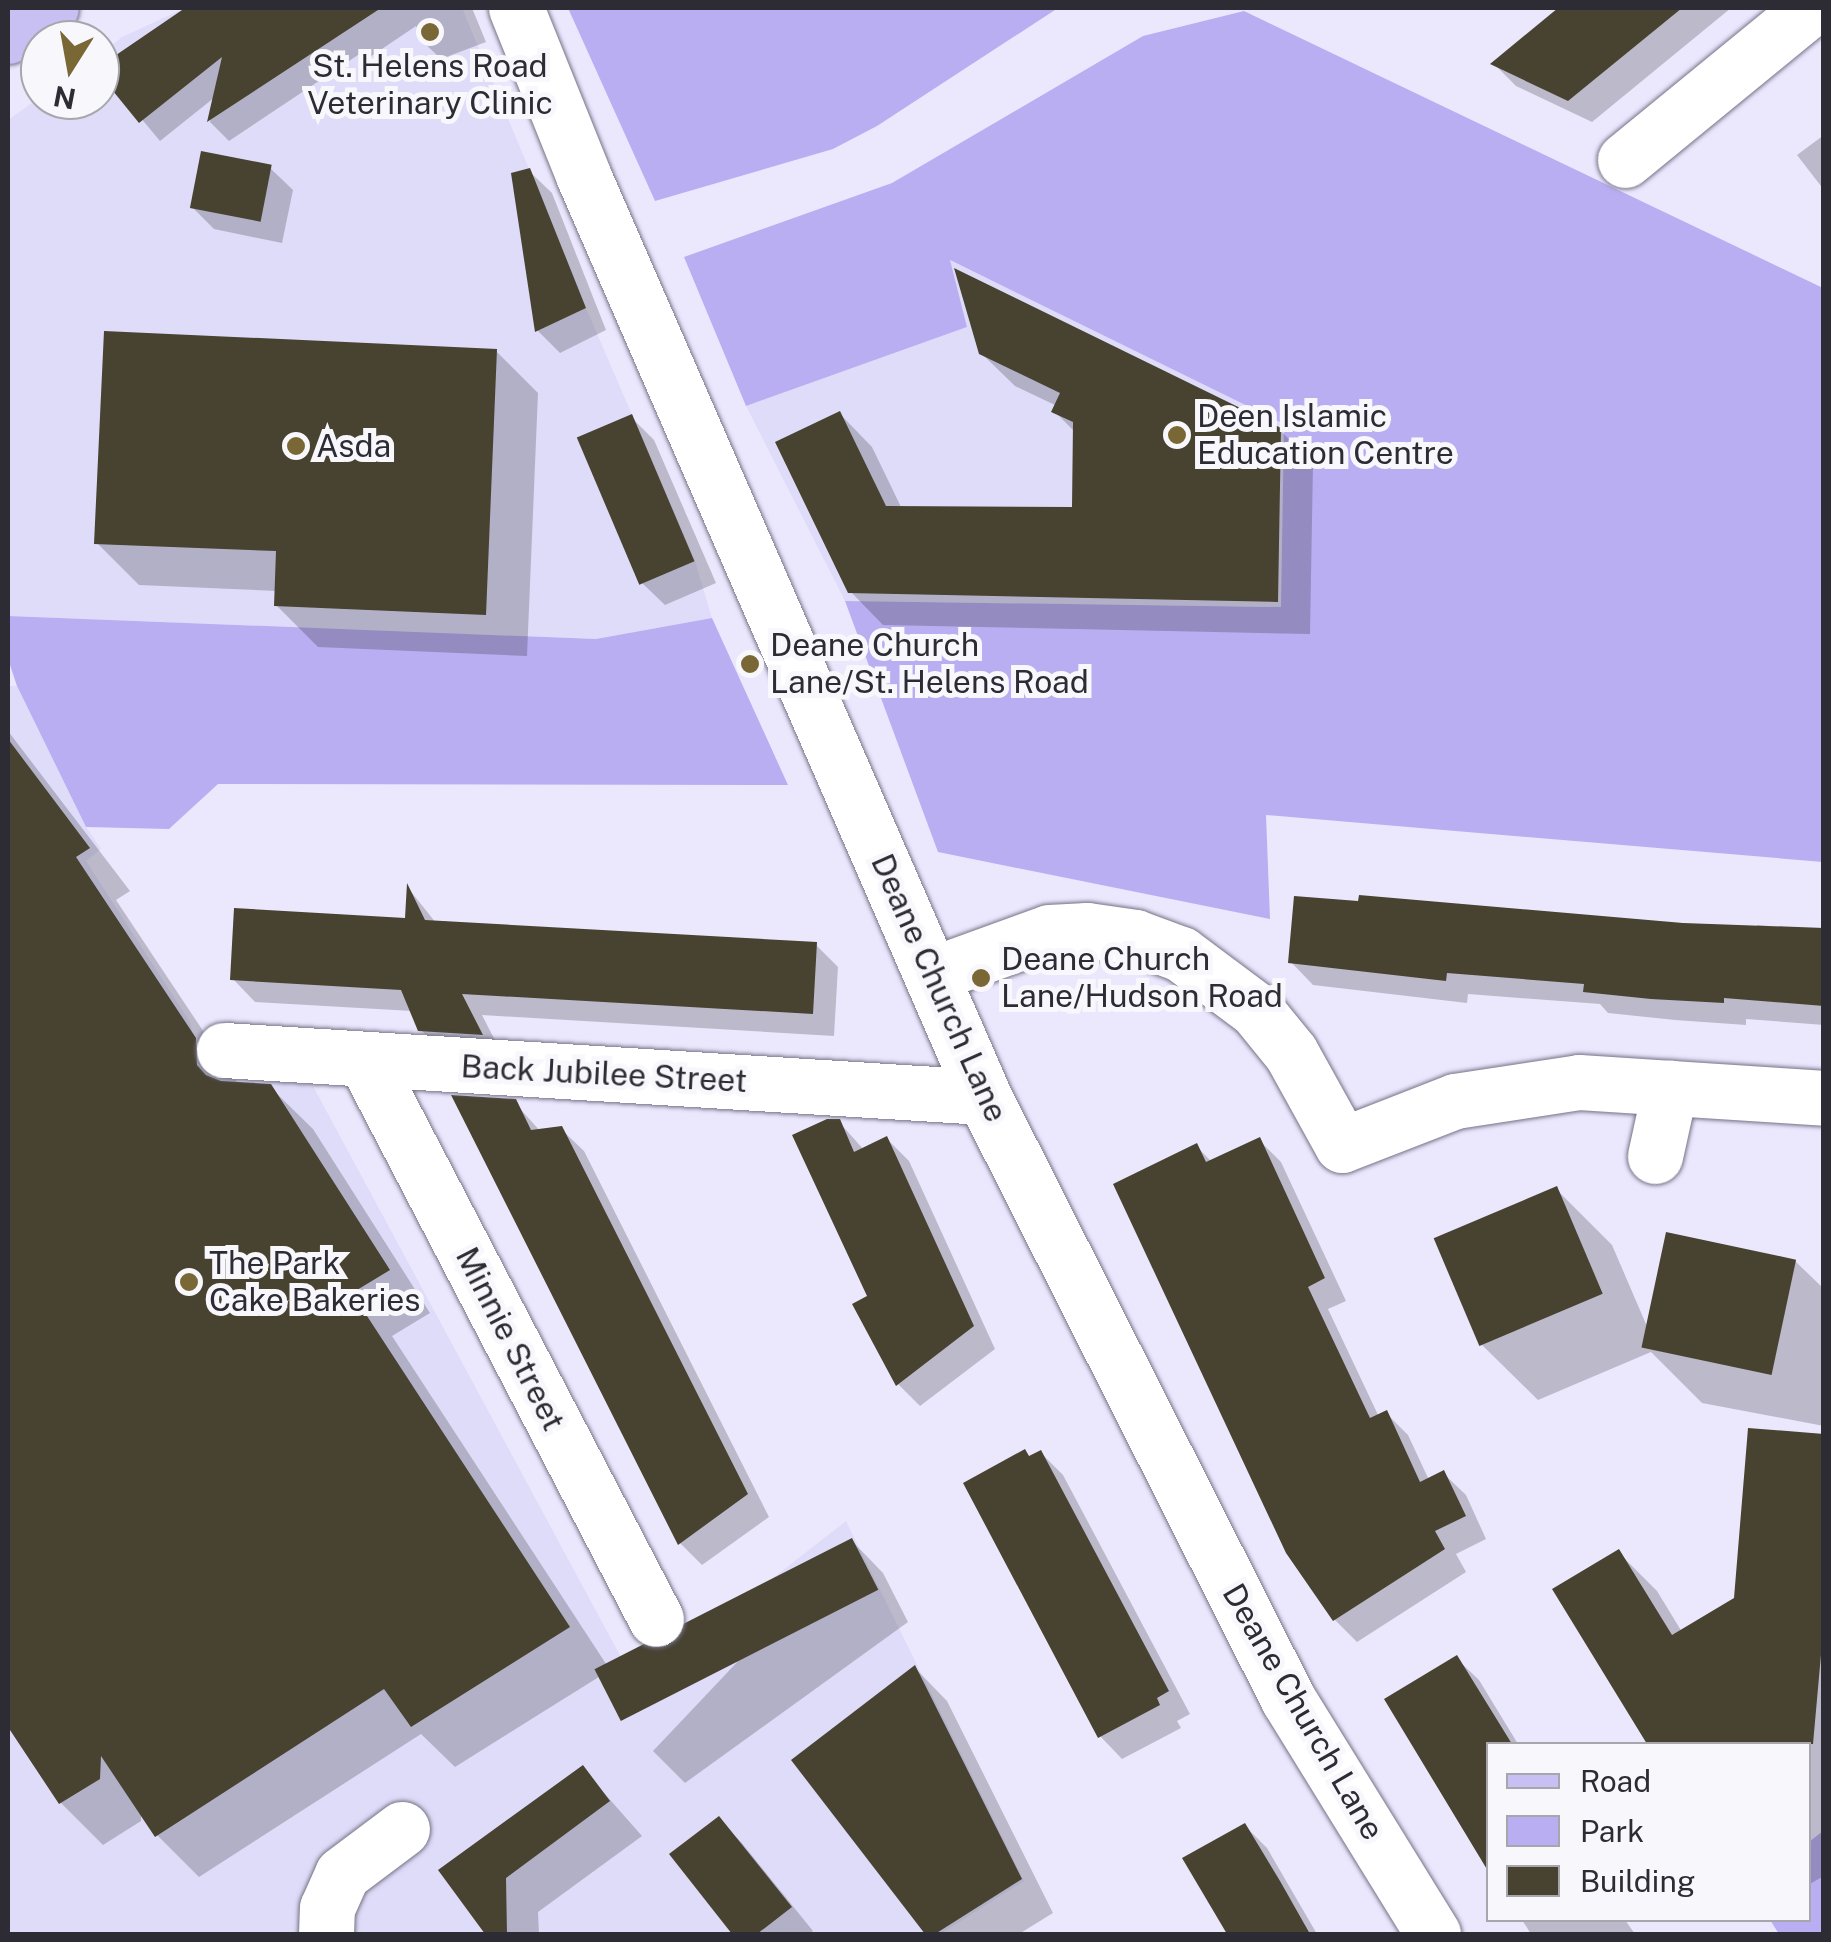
<!DOCTYPE html>
<html>
<head>
<meta charset="utf-8">
<style>
	body { margin:0 }
	#map { position:relative; width:1831px; height:1942px; overflow:hidden; background:#ebe8fe; font-family:"Public Sans",sans-serif }
	div>[style] { position:absolute }
	.built>* { inset:0; background:#dfdcf9 }
	.green>* { inset:0; background:#b9aef2 }
	.shadow>* { inset:0; background:#0003 }
	.building>* { inset:0; background:#484231; transform-origin:0 0 }
	.roads { filter:drop-shadow(0 0 2px #757386) drop-shadow(0 0 2px #757386) }
	.minor>* { height:55px; margin:-27.5px; padding:0 27.5px; transform-origin:27.5px; border-radius:27.5px; background:#fff }
	.major>* { height:55px; margin:-27.5px; padding:0 27.5px; transform-origin:27.5px; border-radius:27.5px; background:#c8bff3 }
	.dots>* { width:28px; height:28px; translate:-50% -50%; box-sizing:border-box; border:5px solid #f8f8fc; border-radius:50% }
	span { translate:-50% -50%; white-space:nowrap; text-align:center; line-height:1.15; -webkit-text-stroke:10px #f8f8fc; paint-order:stroke }
	.poi-label { font-size:32px; color:#2d2c34 }
	.left { translate:0 -50%; text-align:left }
	.street-label { font-size:32px; color:#2d2c34 }
	.frame { position:absolute; inset:0; border:10px solid #2d2c34; pointer-events:none }
	.legend { position:absolute; left:1486px; top:1742px; width:325px; height:180px; box-sizing:border-box; background:#f8f8fc; border:2px solid #a7a6ac; margin:0; padding:12px 18px; list-style:none; font-size:30px; color:#2d2c34 }
	.legend li { display:flex; align-items:center; gap:20px; height:50px }
	.legend b { width:50px; border:2px solid #a7a6ac }
	.north { position:absolute; left:20px; top:20px; width:100px; height:100px; box-sizing:border-box; background:#f8f8fc; border:2px solid #a7a6ac; border-radius:50%; rotate:191deg; font-size:28px; font-weight:700; line-height:40px; text-align:center; color:#2d2c34 }
	.north::after { content:''; display:block; margin:auto; width:35px; height:45px; background:#796735; clip-path:polygon(50% 0,100% 100%,50% 72%,0 100%) }
</style>
</head>
<body>
<div id="map">
	<div class="built">
		<div style="clip-path:polygon(185px 8px,462px 8px,552px 224px,518px 217px,535px 331px,586px 308px,695px 561px,712px 618px,596px 639px,8px 616px,8px 120px,40px 97px,100px 100px,100px 55px,122px 37px)"></div>
		<div style="clip-path:polygon(949px 260px,1284px 423px,1282px 607px,845px 601px,746px 406px,967px 327px)"></div>
		<div style="clip-path:polygon(8px 686px,17px 686px,86px 827px,101px 849px,86px 861px,190px 1022px,198px 1059px,306px 1073px,636px 1685px,846px 1521px,1024px 1881px,940px 1934px,8px 1934px)"></div>
	</div>
	<div class="green">
		<div style="clip-path:polygon(568px 8px,1058px 8px,877px 126px,833px 149px,655px 201px)"></div>
		<div style="clip-path:polygon(1244px 11px,1823px 288px,1823px 862px,1266px 815px,1270px 919px,938px 852px,845px 601px,1281px 607px,1284px 424px,950px 260px,967px 327px,746px 406px,684px 257px,892px 183px,1143px 36px)"></div>
		<div style="clip-path:polygon(8px 616px,596px 639px,712px 618px,788px 785px,218px 784px,169px 829px,86px 827px,17px 686px,8px 659px)"></div>
		<div style="clip-path:polygon(1823px 1831px,1823px 1934px,1779px 1934px,1770px 1920px,1808px 1920px,1809px 1842px)"></div>
	</div>
	<div class="shadow">
		<div style="clip-path:polygon(192px 8px,472px 8px,486px 42px,441px 59px,421px 40px,416px 26px,370px 57px,364px 51px,229px 141px,210px 122px,215px 97px,160px 141px,100px 69px)"></div>
		<div style="clip-path:polygon(1563px 8px,1731px 8px,1592px 122px,1516px 86px,1494px 64px)"></div>
		<div style="clip-path:polygon(1824px 135px,1824px 190px,1797px 155px)"></div>
		<div style="clip-path:polygon(270px 168px,293px 190px,282px 243px,214px 229px,192px 207px)"></div>
		<div style="clip-path:polygon(529px 171px,552px 193px,606px 330px,560px 353px,538px 331px,514px 175px)"></div>
		<div style="clip-path:polygon(496px 351px,538px 393px,527px 656px,318px 647px,276px 605px,277px 591px,139px 585px,97px 543px)"></div>
		<div style="clip-path:polygon(981px 353px,1280px 430px,1313px 464px,1310px 634px,883px 625px,850px 591px,840px 414px,872px 447px,902px 509px,1075px 510px,1075px 432px,1054px 411px,1057px 406px,1015px 386px)"></div>
		<div style="clip-path:polygon(631px 417px,654px 440px,716px 583px,665px 605px,642px 583px)"></div>
		<div style="clip-path:polygon(8px 731px,130px 891px,116px 900px,237px 1082px,270px 1087px,313px 1129px,430px 1313px,392px 1336px,610px 1670px,455px 1767px,421px 1734px,199px 1877px,157px 1835px,141px 1811px,141px 1821px,103px 1845px,61px 1803px,8px 1722px)"></div>
		<div style="clip-path:polygon(409px 889px,436px 923px,816px 945px,838px 967px,834px 1036px,482px 1015px,503px 1056px,443px 1052px,420px 1029px,412px 1011px,255px 1002px,233px 979px,407px 921px)"></div>
		<div style="clip-path:polygon(1757px 925px,1824px 930px,1824px 1025px,1746px 1019px,1746px 1025px,1675px 1020px,1608px 1013px,1600px 1004px,1468px 994px,1467px 1003px,1313px 985px,1291px 962px,1757px 930px)"></div>
		<div style="clip-path:polygon(514px 1102px,541px 1132px,561px 1129px,584px 1151px,769px 1517px,702px 1565px,680px 1543px)"></div>
		<div style="clip-path:polygon(839px 1122px,864px 1150px,887px 1139px,909px 1161px,995px 1349px,920px 1406px,898px 1384px,870px 1298px)"></div>
		<div style="clip-path:polygon(1259px 1140px,1281px 1162px,1346px 1301px,1328px 1309px,1379px 1417px,1386px 1413px,1408px 1435px,1429px 1480px,1443px 1473px,1466px 1495px,1486px 1539px,1456px 1554px,1466px 1572px,1357px 1642px,1335px 1620px,1196px 1146px,1212px 1162px)"></div>
		<div style="clip-path:polygon(1556px 1189px,1612px 1245px,1649px 1331px,1795px 1261px,1824px 1289px,1824px 1426px,1702px 1403px,1651px 1352px,1538px 1400px,1482px 1345px)"></div>
		<div style="clip-path:polygon(1824px 1437px,1824px 1876px,1808px 1885px,1808px 1744px,1650px 1744px,1555px 1590px,1618px 1552px,1657px 1591px,1682px 1632px,1736px 1600px)"></div>
		<div style="clip-path:polygon(1041px 1453px,1063px 1475px,1190px 1714px,1177px 1721px,1181px 1728px,1122px 1759px,1100px 1736px)"></div>
		<div style="clip-path:polygon(852px 1541px,883px 1573px,908px 1622px,685px 1783px,653px 1751px)"></div>
		<div style="clip-path:polygon(1456px 1658px,1479px 1680px,1518px 1744px,1488px 1744px,1488px 1865px,1387px 1700px)"></div>
		<div style="clip-path:polygon(915px 1668px,947px 1701px,1053px 1913px,1019px 1934px,928px 1934px,794px 1761px)"></div>
		<div style="clip-path:polygon(582px 1768px,642px 1836px,538px 1912px,539px 1934px,489px 1934px,442px 1870px)"></div>
		<div style="clip-path:polygon(718px 1819px,741px 1842px,813px 1931px,808px 1934px,735px 1934px,673px 1855px)"></div>
		<div style="clip-path:polygon(1245px 1826px,1267px 1848px,1317px 1934px,1230px 1934px,1186px 1859px)"></div>
		<div style="clip-path:polygon(1522px 1920px,1625px 1920px,1635px 1934px,1531px 1934px)"></div>
		<div style="clip-path:polygon(8px 1932px,74px 1934px,8px 1934px)"></div>
	</div>
	<div class="building">
		<div style="clip-path:polygon(185px 8px,381px 8px,207px 122px,222px 57px,139px 123px,100px 75px,100px 66px)"></div>
		<div style="clip-path:polygon(1558px 8px,1682px 8px,1568px 101px,1490px 64px)"></div>
		<div style="left:201px;top:151px;width:72px;height:58px;rotate:11deg"></div>
		<div style="clip-path:polygon(530px 168px,586px 308px,535px 332px,511px 173px)"></div>
		<div style="clip-path:polygon(954px 268px,1281px 428px,1278px 602px,848px 593px,775px 442px,840px 411px,886px 506px,1072px 507px,1073px 422px,1051px 412px,1060px 393px,979px 354px)"></div>
		<div style="clip-path:polygon(104px 331px,497px 349px,486px 615px,274px 606px,276px 551px,94px 544px)"></div>
		<div style="left:632px;top:414px;width:160px;height:60px;rotate:67deg"></div>
		<div style="clip-path:polygon(8px 739px,90px 848px,76px 857px,196px 1038px,197px 1065px,206px 1075px,221px 1081px,271px 1084px,390px 1270px,352px 1293px,570px 1627px,411px 1727px,384px 1689px,155px 1837px,101px 1756px,100px 1779px,59px 1804px,8px 1727px)"></div>
		<div style="clip-path:polygon(407px 883px,425px 920px,817px 942px,813px 1014px,462px 994px,483px 1035px,418px 1031px,401px 990px,230px 980px,234px 908px,405px 918px)"></div>
		<div style="clip-path:polygon(1359px 895px,1683px 923px,1824px 928px,1824px 1006px,1724px 998px,1724px 1003px,1651px 999px,1583px 992px,1584px 984px,1447px 973px,1446px 981px,1288px 963px,1294px 896px,1358px 901px)"></div>
		<div style="clip-path:polygon(451px 1095px,516px 1099px,531px 1130px,562px 1126px,748px 1494px,678px 1545px)"></div>
		<div style="clip-path:polygon(827px 1119px,840px 1119px,854px 1152px,887px 1136px,974px 1326px,896px 1386px,852px 1304px,867px 1296px,792px 1135px)"></div>
		<div style="clip-path:polygon(1260px 1137px,1325px 1278px,1308px 1287px,1370px 1418px,1387px 1410px,1420px 1482px,1444px 1470px,1466px 1516px,1435px 1531px,1445px 1549px,1333px 1621px,1286px 1553px,1113px 1184px,1197px 1143px,1206px 1162px)"></div>
		<div style="left:1557px;top:1186px;width:117px;height:134px;rotate:67deg"></div>
		<div style="left:1666px;top:1232px;width:133px;height:118px;rotate:12deg"></div>
		<div style="clip-path:polygon(1748px 1428px,1824px 1434px,1824px 1621px,1813px 1744px,1647px 1744px,1552px 1589px,1619px 1549px,1672px 1635px,1734px 1598px)"></div>
		<div style="clip-path:polygon(1025px 1449px,1029px 1456px,1041px 1450px,1169px 1691px,1157px 1698px,1160px 1705px,1098px 1738px,963px 1483px)"></div>
		<div style="left:852px;top:1538px;width:58px;height:289px;rotate:63deg"></div>
		<div style="clip-path:polygon(1457px 1655px,1512px 1744px,1488px 1744px,1488px 1871px,1384px 1699px)"></div>
		<div style="clip-path:polygon(915px 1665px,1022px 1879px,935px 1934px,925px 1934px,791px 1760px)"></div>
		<div style="clip-path:polygon(583px 1765px,610px 1801px,506px 1878px,507px 1934px,485px 1934px,438px 1870px)"></div>
		<div style="clip-path:polygon(719px 1816px,792px 1907px,757px 1934px,732px 1934px,669px 1854px)"></div>
		<div style="clip-path:polygon(1245px 1823px,1280px 1881px,1310px 1934px,1227px 1934px,1182px 1858px)"></div>
	</div>
	<div class="roads">
		<div class="minor">
			<div style="left:516px;top:8px;width:180px;rotate:68.1deg"></div>
			<div style="left:583px;top:175px;width:1005px;rotate:66.49deg"></div>
			<div style="left:984px;top:1097px;width:674px;rotate:63.21deg"></div>
			<div style="left:1288px;top:1699px;width:276px;rotate:58.3deg"></div>
			<div style="left:1625px;top:160px;width:240px;rotate:-39.3deg"></div>
			<div style="left:933px;top:974px;width:123px;rotate:-19.9deg"></div>
			<div style="left:1049px;top:932px;width:38px;rotate:-3deg"></div>
			<div style="left:1087px;top:930px;width:49px;rotate:8.3deg"></div>
			<div style="left:1135px;top:937px;width:49px;rotate:20.3deg"></div>
			<div style="left:1181px;top:954px;width:94px;rotate:36.7deg"></div>
			<div style="left:1256px;top:1010px;width:55px;rotate:50.9deg"></div>
			<div style="left:1291px;top:1053px;width:105px;rotate:61deg"></div>
			<div style="left:1342px;top:1145px;width:121px;rotate:-21.3deg"></div>
			<div style="left:1455px;top:1101px;width:125px;rotate:-8.7deg"></div>
			<div style="left:1579px;top:1082px;width:246px;rotate:3.7deg"></div>
			<div style="left:224px;top:1050px;width:761px;rotate:3.54deg"></div>
			<div style="left:365px;top:1060px;width:630px;rotate:62.5deg"></div>
			<div style="left:1655px;top:1156px;width:70px;rotate:-77.6deg"></div>
			<div style="left:326px;top:1934px;width:26px;rotate:-88deg"></div>
			<div style="left:327px;top:1908px;width:37px;rotate:-66deg"></div>
			<div style="left:342px;top:1874px;width:75px;rotate:-36.9deg"></div>
		</div>
		<div class="major">
			<div style="left:8px;top:36px;width:51px;rotate:-33.1deg"></div>
		</div>
	</div>
	<div class="dots">
		<div style="left:430px;top:32px;background:#796735"></div>
		<div style="left:1177px;top:435px;background:#796735"></div>
		<div style="left:296px;top:446px;background:#796735"></div>
		<div style="left:750px;top:664px;background:#796735"></div>
		<div style="left:981px;top:978px;background:#796735"></div>
		<div style="left:189px;top:1282px;background:#796735"></div>
	</div>
	<div class="poi-label">
		<span style="left:430px;top:85px">St. Helens Road<br>Veterinary Clinic</span>
		<span class="left" style="left:1197px;top:435px">Deen Islamic<br>Education Centre</span>
		<span class="left" style="left:316px;top:446px">Asda</span>
		<span class="left" style="left:770px;top:664px">Deane Church<br>Lane/St. Helens Road</span>
		<span class="left" style="left:1001px;top:978px">Deane Church<br>Lane/Hudson Road</span>
		<span class="left" style="left:209px;top:1282px">The Park<br>Cake Bakeries</span>
	</div>
	<div class="street-label">
		<span style="left:939px;top:988px;rotate:66deg">Deane Church Lane</span>
		<span style="left:604px;top:1074px;rotate:3deg">Back Jubilee Street</span>
		<span style="left:510px;top:1339px;rotate:63deg">Minnie Street</span>
		<span style="left:1303px;top:1712px;rotate:60deg">Deane Church Lane</span>
	</div>
	<div class="frame"></div>
	<ul class="legend">
	<li><b style="height:12px;background:#c8bff3"></b>Road</li>
	<li><b style="height:28px;background:#b9aef2"></b>Park</li>
	<li><b style="height:28px;background:#484231"></b>Building</li>
	</ul>
	<div class="north">N</div>
</div>
</body>
</html>
